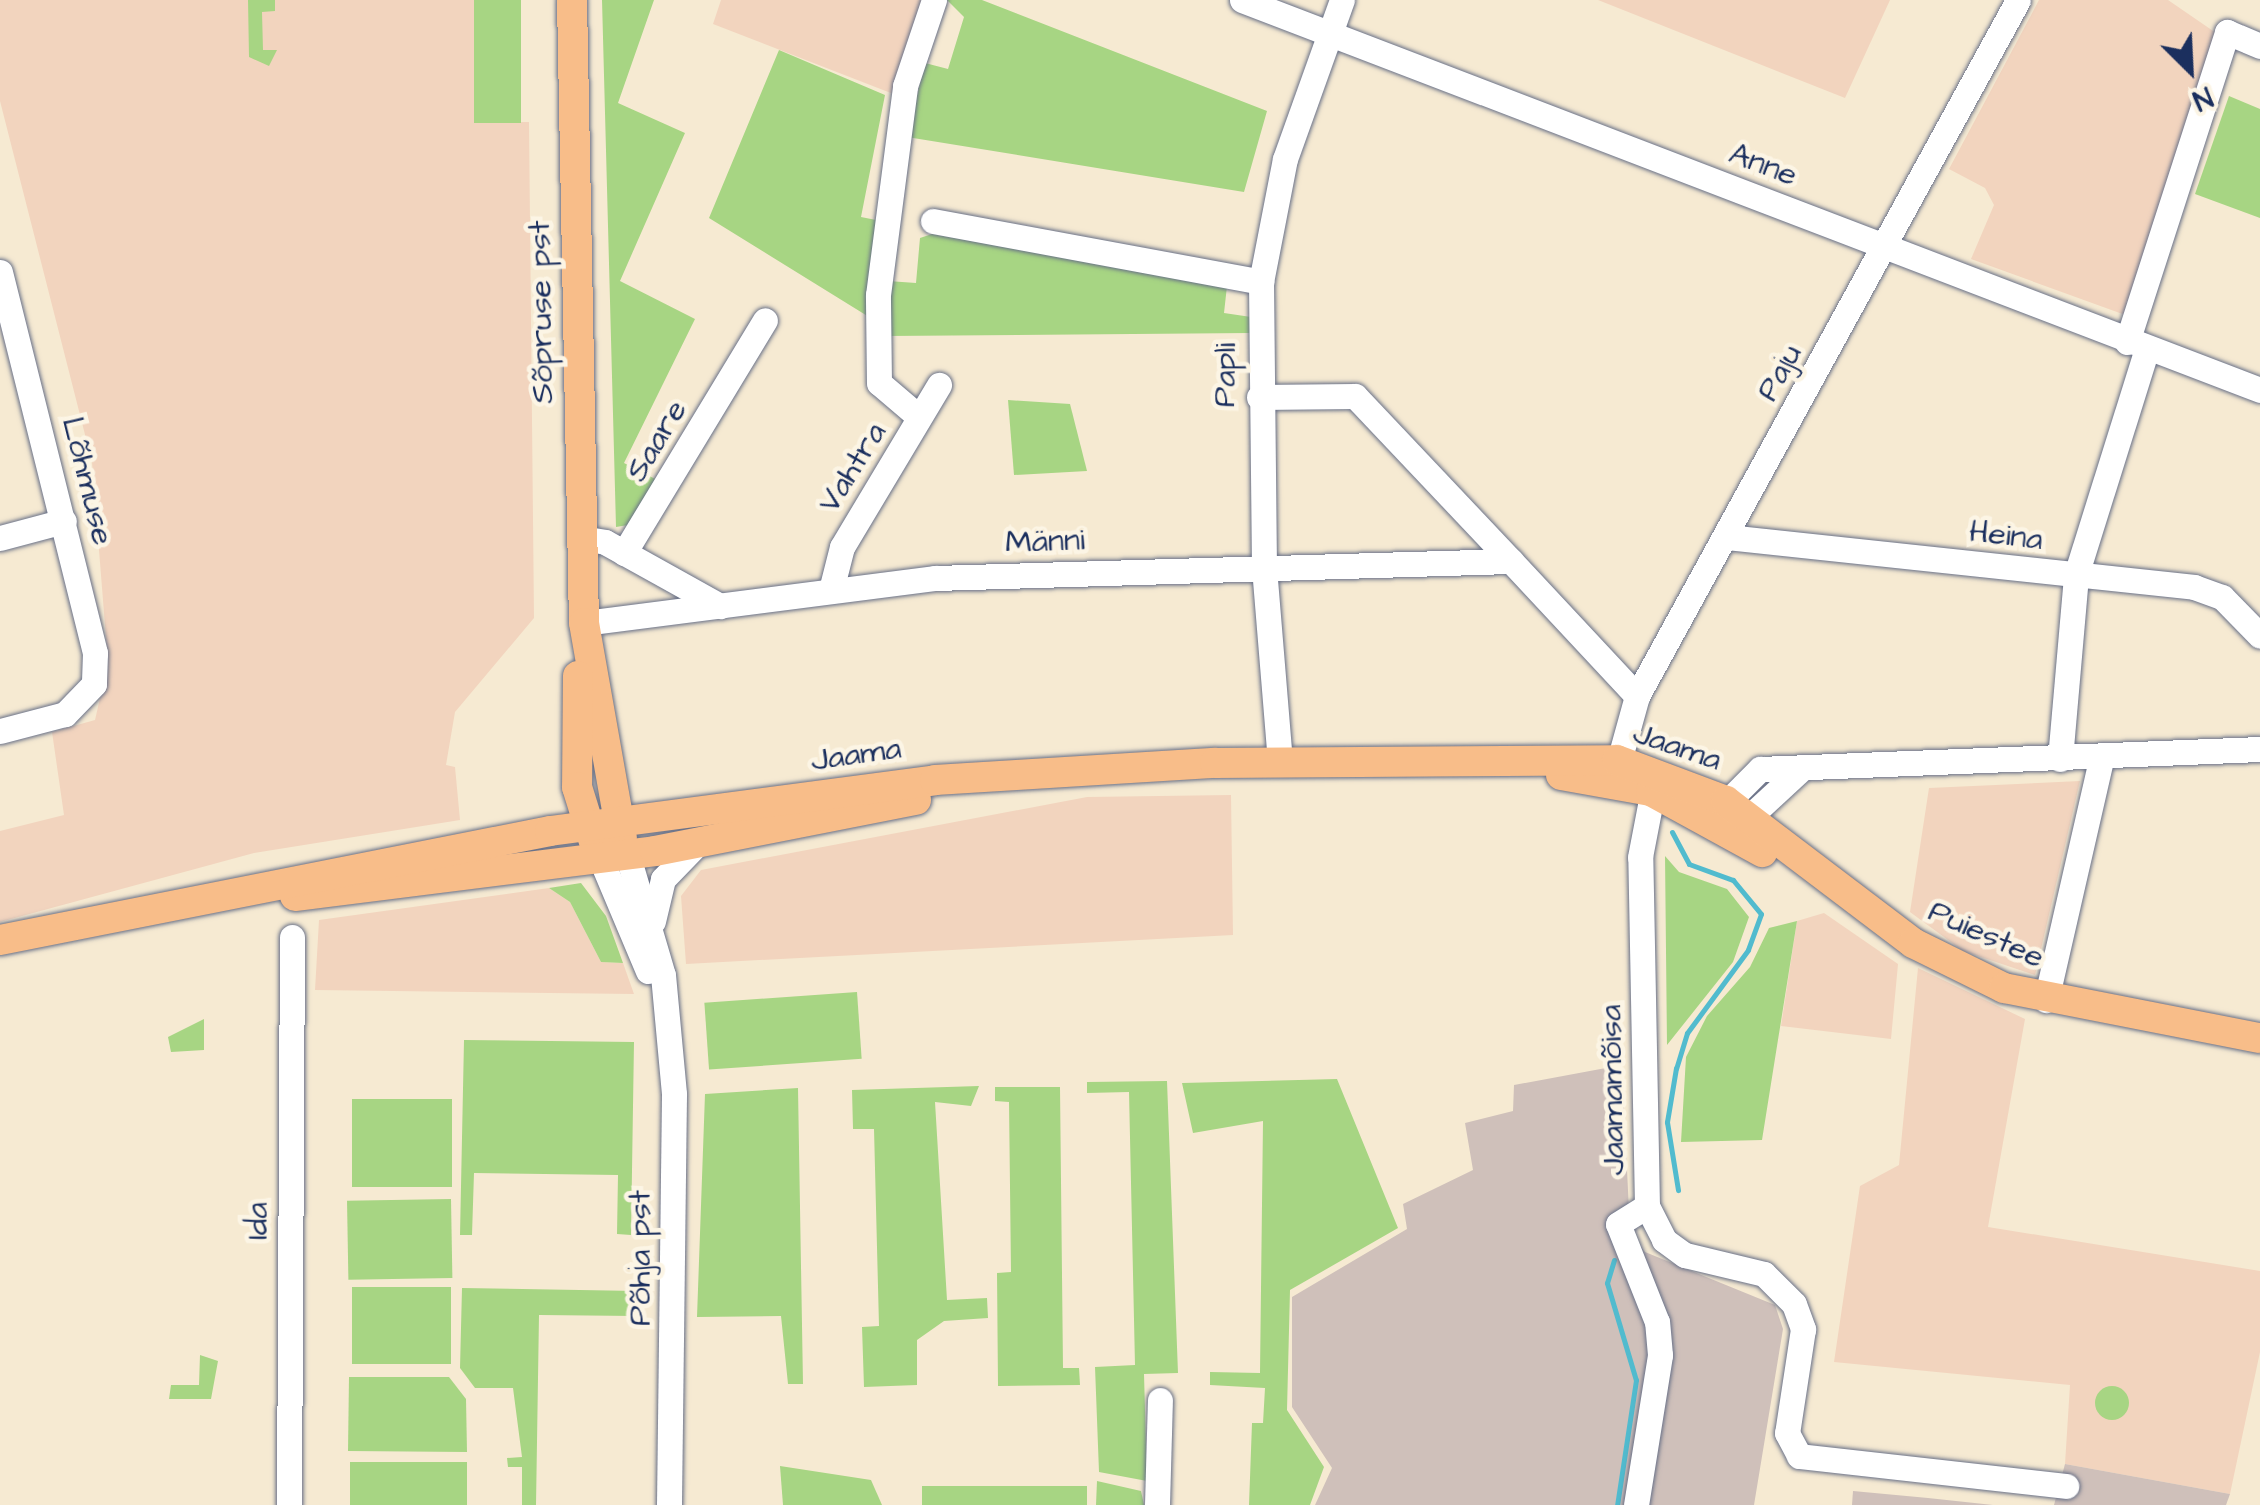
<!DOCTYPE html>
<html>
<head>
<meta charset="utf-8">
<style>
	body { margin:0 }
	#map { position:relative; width:2260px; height:1505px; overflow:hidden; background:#f6ead2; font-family:"Architects Daughter",sans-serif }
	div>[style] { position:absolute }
	.built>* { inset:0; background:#f2d4be }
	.industrial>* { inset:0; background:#cfc0ba }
	.green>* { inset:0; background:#a7d583; transform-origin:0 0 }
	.round { border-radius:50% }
	.stream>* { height:5px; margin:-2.5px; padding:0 2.5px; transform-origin:2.5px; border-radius:2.5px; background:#51bbce }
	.roads { filter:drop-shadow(0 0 2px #687087) drop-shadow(0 0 2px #687087) }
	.minor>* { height:25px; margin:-12.5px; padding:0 12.5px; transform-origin:12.5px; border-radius:12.5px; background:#fff }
	.major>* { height:30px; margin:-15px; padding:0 15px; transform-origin:15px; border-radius:15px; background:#f8bd89 }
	span { translate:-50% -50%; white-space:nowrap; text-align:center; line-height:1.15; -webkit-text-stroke:9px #fcf5e5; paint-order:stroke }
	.street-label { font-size:32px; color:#1b2f5e }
	.north { position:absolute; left:2140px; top:20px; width:100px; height:100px; -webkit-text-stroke:8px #fcf5e5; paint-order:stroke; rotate:156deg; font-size:28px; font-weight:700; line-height:40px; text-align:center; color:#1b2f5e }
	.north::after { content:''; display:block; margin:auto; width:35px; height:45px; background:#1b2f5e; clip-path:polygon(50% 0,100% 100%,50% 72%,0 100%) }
</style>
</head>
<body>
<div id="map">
	<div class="built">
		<div style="clip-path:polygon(0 0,474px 0,477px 122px,529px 122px,534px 618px,455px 712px,446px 765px,455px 767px,460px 820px,254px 853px,0 922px,0 831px,64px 815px,52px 732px,95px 720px,108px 663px,92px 462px,0 101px)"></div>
		<div style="clip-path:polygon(721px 0,926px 0,896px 95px,713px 24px)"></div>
		<div style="clip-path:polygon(1598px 0,1890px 0,1845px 98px)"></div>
		<div style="clip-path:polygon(2039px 0,2168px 0,2219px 35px,2128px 316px,1971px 259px,1994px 205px,1985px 188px,1949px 169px)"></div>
		<div style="clip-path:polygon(2080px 781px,2035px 975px,1963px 951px,1910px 912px,1929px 788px)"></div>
		<div style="clip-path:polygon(1231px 795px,1233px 935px,686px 964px,681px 896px,701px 870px,1087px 797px)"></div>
		<div style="clip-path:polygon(549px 888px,570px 902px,601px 962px,623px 963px,634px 994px,315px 990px,319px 920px)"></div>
		<div style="clip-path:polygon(1824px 913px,1898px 964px,1891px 1039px,1781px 1026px,1797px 921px)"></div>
		<div style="clip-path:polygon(1918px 968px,2025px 1019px,1988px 1227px,2260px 1271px,2260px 1352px,2230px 1494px,2065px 1464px,2070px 1385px,1834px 1362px,1860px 1186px,1899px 1165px)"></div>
	</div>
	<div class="industrial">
		<div style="clip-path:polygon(1622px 1065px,1630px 1232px,1645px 1252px,1775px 1305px,1783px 1329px,1754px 1505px,1315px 1505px,1332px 1468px,1292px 1407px,1292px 1297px,1407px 1229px,1403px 1204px,1473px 1170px,1465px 1123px,1513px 1111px,1514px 1085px)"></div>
		<div style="clip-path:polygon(2065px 1464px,2230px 1494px,2226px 1505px,2054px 1505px)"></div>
		<div style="clip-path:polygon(1853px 1491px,1928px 1498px,1993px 1505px,1852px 1505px)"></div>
	</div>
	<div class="green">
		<div style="clip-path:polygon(248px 0,275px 0,275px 11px,262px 12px,263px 50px,277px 50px,269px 66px,249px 57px)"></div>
		<div style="left:474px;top:0;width:47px;height:123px"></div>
		<div style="clip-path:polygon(602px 0,654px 0,618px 103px,685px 133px,620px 281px,695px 319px,624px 463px,663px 483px,634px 524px,616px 527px)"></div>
		<div style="clip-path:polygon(947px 0,982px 0,1267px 111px,1244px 192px,907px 137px,925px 63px,948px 69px,964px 17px)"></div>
		<div style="clip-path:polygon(779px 50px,885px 95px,861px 217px,881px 221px,869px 317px,709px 218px)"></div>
		<div style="clip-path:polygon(2229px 96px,2260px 109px,2260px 218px,2195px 194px)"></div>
		<div style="clip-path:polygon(932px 234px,1227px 286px,1224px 313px,1251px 317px,1250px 333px,886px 336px,888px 281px,916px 283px,920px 238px)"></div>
		<div style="clip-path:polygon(1008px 400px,1070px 404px,1087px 471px,1014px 475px)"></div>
		<div style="clip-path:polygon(1665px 856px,1679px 872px,1727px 889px,1749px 917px,1733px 962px,1667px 1045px)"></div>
		<div style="clip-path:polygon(581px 883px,606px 916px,623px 963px,601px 962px,570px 902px,549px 888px)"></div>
		<div style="clip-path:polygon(1797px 921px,1762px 1140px,1681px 1142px,1686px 1057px,1707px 1016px,1750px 967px,1769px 928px)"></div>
		<div style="left:857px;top:992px;width:67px;height:153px;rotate:86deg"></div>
		<div style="clip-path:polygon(204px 1019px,204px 1050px,171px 1052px,168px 1037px)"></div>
		<div style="clip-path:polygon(464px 1040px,634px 1042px,631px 1235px,617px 1234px,618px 1175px,474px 1173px,472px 1235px,460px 1235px)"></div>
		<div style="clip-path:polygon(1337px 1079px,1398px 1228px,1290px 1290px,1287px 1410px,1324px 1467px,1310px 1505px,1249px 1505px,1252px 1423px,1263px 1423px,1265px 1388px,1210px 1385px,1210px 1372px,1260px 1373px,1263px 1121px,1193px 1133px,1182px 1083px)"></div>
		<div style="clip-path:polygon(1167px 1081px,1178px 1373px,1144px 1374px,1147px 1481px,1099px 1472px,1095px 1367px,1135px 1365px,1129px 1092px,1087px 1093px,1087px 1082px)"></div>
		<div style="clip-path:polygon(979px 1086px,971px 1106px,935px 1102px,947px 1300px,987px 1298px,988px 1318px,944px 1321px,917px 1340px,917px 1385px,864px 1387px,862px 1327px,879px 1326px,874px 1129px,853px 1129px,852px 1090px)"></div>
		<div style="clip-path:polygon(995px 1087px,1060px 1087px,1063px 1368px,1079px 1368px,1080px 1385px,998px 1386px,997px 1273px,1011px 1272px,1009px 1102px,995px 1101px)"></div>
		<div style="clip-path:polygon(798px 1088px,803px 1384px,788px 1384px,781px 1316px,697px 1317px,705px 1094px)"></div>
		<div style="left:352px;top:1099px;width:100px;height:88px"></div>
		<div style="left:451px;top:1199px;width:79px;height:104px;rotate:89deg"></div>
		<div style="left:451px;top:1287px;width:77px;height:99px;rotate:90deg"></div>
		<div style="clip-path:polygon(462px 1288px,637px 1291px,636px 1316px,539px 1315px,536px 1505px,522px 1505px,522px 1467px,508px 1467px,507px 1458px,522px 1457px,513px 1388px,475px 1388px,460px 1368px)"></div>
		<div style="clip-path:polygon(200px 1355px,218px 1361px,211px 1399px,169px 1399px,171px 1385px,199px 1385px)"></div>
		<div style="clip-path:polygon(349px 1377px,449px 1377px,466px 1399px,467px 1452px,348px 1451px)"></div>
		<div class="round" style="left:2095px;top:1386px;width:34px;height:34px"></div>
		<div style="left:350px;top:1462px;width:117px;height:43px"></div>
		<div style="clip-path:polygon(780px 1466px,871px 1480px,882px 1505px,783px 1505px)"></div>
		<div style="clip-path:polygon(1097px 1481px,1141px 1491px,1144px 1505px,1096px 1505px)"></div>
		<div style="left:922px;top:1486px;width:165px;height:25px"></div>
	</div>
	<div class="stream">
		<div style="left:1672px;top:832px;width:36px;rotate:62deg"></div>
		<div style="left:1689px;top:864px;width:47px;rotate:20deg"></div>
		<div style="left:1733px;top:880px;width:44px;rotate:50.5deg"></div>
		<div style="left:1761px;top:914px;width:38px;rotate:110deg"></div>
		<div style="left:1748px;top:950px;width:103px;rotate:126.3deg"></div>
		<div style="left:1687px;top:1033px;width:37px;rotate:107deg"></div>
		<div style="left:1676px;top:1068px;width:55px;rotate:99.5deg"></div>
		<div style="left:1667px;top:1122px;width:69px;rotate:80.8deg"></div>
		<div style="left:1614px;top:1260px;width:24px;rotate:107deg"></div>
		<div style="left:1607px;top:1283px;width:101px;rotate:73.4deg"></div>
		<div style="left:1636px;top:1380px;width:126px;rotate:98.6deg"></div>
	</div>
	<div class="roads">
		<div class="minor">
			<div style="left:1242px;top:0;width:1090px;rotate:20.96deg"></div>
			<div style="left:933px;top:221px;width:334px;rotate:10.5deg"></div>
			<div style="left:0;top:272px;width:393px;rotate:76deg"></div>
			<div style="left:95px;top:653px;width:31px;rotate:92deg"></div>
			<div style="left:94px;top:684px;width:42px;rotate:134deg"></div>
			<div style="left:65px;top:714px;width:67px;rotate:165.3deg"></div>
			<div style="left:2127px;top:342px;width:326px;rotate:-72.1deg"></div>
			<div style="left:2227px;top:32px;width:36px;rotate:23deg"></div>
			<div style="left:1259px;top:397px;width:96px;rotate:-0.6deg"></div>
			<div style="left:1355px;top:396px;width:227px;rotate:46.6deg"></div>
			<div style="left:919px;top:417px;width:52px;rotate:-139.6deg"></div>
			<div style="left:879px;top:383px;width:88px;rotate:-90.7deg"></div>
			<div style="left:878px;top:295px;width:211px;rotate:-82.6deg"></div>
			<div style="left:905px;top:86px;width:91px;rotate:-71.4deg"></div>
			<div style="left:1727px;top:537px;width:470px;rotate:6.1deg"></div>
			<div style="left:2194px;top:587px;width:30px;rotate:20deg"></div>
			<div style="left:2222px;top:597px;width:54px;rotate:45.7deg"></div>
			<div style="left:0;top:538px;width:66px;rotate:-14.9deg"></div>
			<div style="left:581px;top:538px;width:24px;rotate:9deg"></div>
			<div style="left:605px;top:542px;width:132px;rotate:29.1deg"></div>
			<div style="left:624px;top:553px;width:272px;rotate:-58.8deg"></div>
			<div style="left:831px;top:590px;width:44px;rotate:-75.7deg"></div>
			<div style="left:842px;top:547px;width:189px;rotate:-59.1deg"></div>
			<div style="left:584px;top:623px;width:354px;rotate:-7.3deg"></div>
			<div style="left:935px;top:578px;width:576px;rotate:-1.69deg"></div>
			<div style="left:1511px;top:561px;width:185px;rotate:47deg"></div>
			<div style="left:2060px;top:759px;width:185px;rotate:-85deg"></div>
			<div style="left:2076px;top:575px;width:237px;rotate:-72.6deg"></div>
			<div style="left:1280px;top:762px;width:195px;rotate:-94.7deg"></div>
			<div style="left:1264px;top:568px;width:286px;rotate:-90.6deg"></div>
			<div style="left:1261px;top:282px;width:125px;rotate:-79deg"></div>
			<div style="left:1285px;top:159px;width:169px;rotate:-70.3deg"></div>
			<div style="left:1614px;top:779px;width:86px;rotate:-74.5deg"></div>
			<div style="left:1637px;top:696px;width:793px;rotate:-61.3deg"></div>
			<div style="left:1715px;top:814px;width:64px;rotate:-45deg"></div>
			<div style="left:1760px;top:769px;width:500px;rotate:-2.29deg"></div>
			<div style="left:1734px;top:831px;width:88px;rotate:-42.7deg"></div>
			<div style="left:627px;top:853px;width:127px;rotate:73.6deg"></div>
			<div style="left:663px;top:975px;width:120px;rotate:84.7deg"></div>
			<div style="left:674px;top:1094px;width:411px;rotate:90.7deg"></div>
			<div style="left:599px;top:855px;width:126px;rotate:67.1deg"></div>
			<div style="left:653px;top:921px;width:43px;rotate:-76.6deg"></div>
			<div style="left:663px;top:879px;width:49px;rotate:-45.8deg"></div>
			<div style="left:2046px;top:1000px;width:250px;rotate:-77.1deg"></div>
			<div style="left:1647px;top:1206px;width:38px;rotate:63deg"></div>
			<div style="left:1664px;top:1240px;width:26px;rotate:36deg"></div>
			<div style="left:1685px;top:1255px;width:81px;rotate:13.5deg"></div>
			<div style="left:1764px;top:1274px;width:42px;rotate:45deg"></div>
			<div style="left:1794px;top:1304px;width:27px;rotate:70deg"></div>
			<div style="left:1803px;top:1329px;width:105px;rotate:98.7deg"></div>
			<div style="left:1787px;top:1433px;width:26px;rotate:62deg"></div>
			<div style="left:1799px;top:1456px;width:269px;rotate:6.4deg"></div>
			<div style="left:289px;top:1505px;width:568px;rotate:-89.7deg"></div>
			<div style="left:1157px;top:1505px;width:105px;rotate:-88.4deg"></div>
			<div style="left:1636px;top:1505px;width:152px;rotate:-80.9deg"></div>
			<div style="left:1660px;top:1355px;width:33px;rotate:-95deg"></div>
			<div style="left:1657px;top:1322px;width:105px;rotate:-111.7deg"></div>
			<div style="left:1618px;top:1224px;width:34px;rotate:-32deg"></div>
			<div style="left:1647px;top:1206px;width:349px;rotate:-91.1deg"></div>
			<div style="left:1640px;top:857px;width:85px;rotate:-79.1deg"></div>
		</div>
		<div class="major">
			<div style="left:572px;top:0;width:623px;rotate:88.9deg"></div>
			<div style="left:584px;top:623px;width:218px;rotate:80deg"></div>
			<div style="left:578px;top:676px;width:111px;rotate:90.5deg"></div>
			<div style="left:577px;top:787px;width:58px;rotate:72.8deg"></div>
			<div style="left:1561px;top:775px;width:91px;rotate:10.1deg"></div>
			<div style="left:1651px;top:791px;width:127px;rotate:28.8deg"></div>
			<div style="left:295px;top:896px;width:363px;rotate:-7.1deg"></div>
			<div style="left:655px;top:851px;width:266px;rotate:-11.1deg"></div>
			<div style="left:0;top:940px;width:561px;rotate:-11.21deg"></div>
			<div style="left:550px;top:831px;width:388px;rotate:-7.5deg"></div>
			<div style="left:935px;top:780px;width:281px;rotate:-3.5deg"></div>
			<div style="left:1215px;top:763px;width:402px;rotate:-0.4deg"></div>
			<div style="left:1617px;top:760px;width:116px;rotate:20.6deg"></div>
			<div style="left:1726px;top:801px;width:235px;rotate:37.2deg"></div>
			<div style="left:1913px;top:943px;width:102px;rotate:26.3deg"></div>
			<div style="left:2004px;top:988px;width:261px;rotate:11.1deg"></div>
		</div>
	</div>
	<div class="street-label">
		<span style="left:1763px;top:165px;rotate:21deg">Anne</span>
		<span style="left:542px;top:312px;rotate:-91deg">Sõpruse pst</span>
		<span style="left:1780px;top:373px;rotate:-61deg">Paju</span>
		<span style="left:1226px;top:375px;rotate:-89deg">Papli</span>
		<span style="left:657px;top:441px;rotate:-59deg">Saare</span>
		<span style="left:853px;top:468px;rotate:-58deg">Vahtra</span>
		<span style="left:87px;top:481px;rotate:76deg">Lõhmuse</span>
		<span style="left:2006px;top:536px;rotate:7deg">Heina</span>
		<span style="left:1045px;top:542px;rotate:-2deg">Männi</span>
		<span style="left:1677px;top:747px;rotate:19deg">Jaama</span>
		<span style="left:856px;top:755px;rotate:-8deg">Jaama</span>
		<span style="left:1986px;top:935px;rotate:24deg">Puiestee</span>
		<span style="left:1613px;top:1090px;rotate:-91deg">Jaamamõisa</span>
		<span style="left:258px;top:1221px;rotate:-90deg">Ida</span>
		<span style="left:641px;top:1258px;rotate:-90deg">Põhja pst</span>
	</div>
	<div class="north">N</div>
</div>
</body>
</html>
